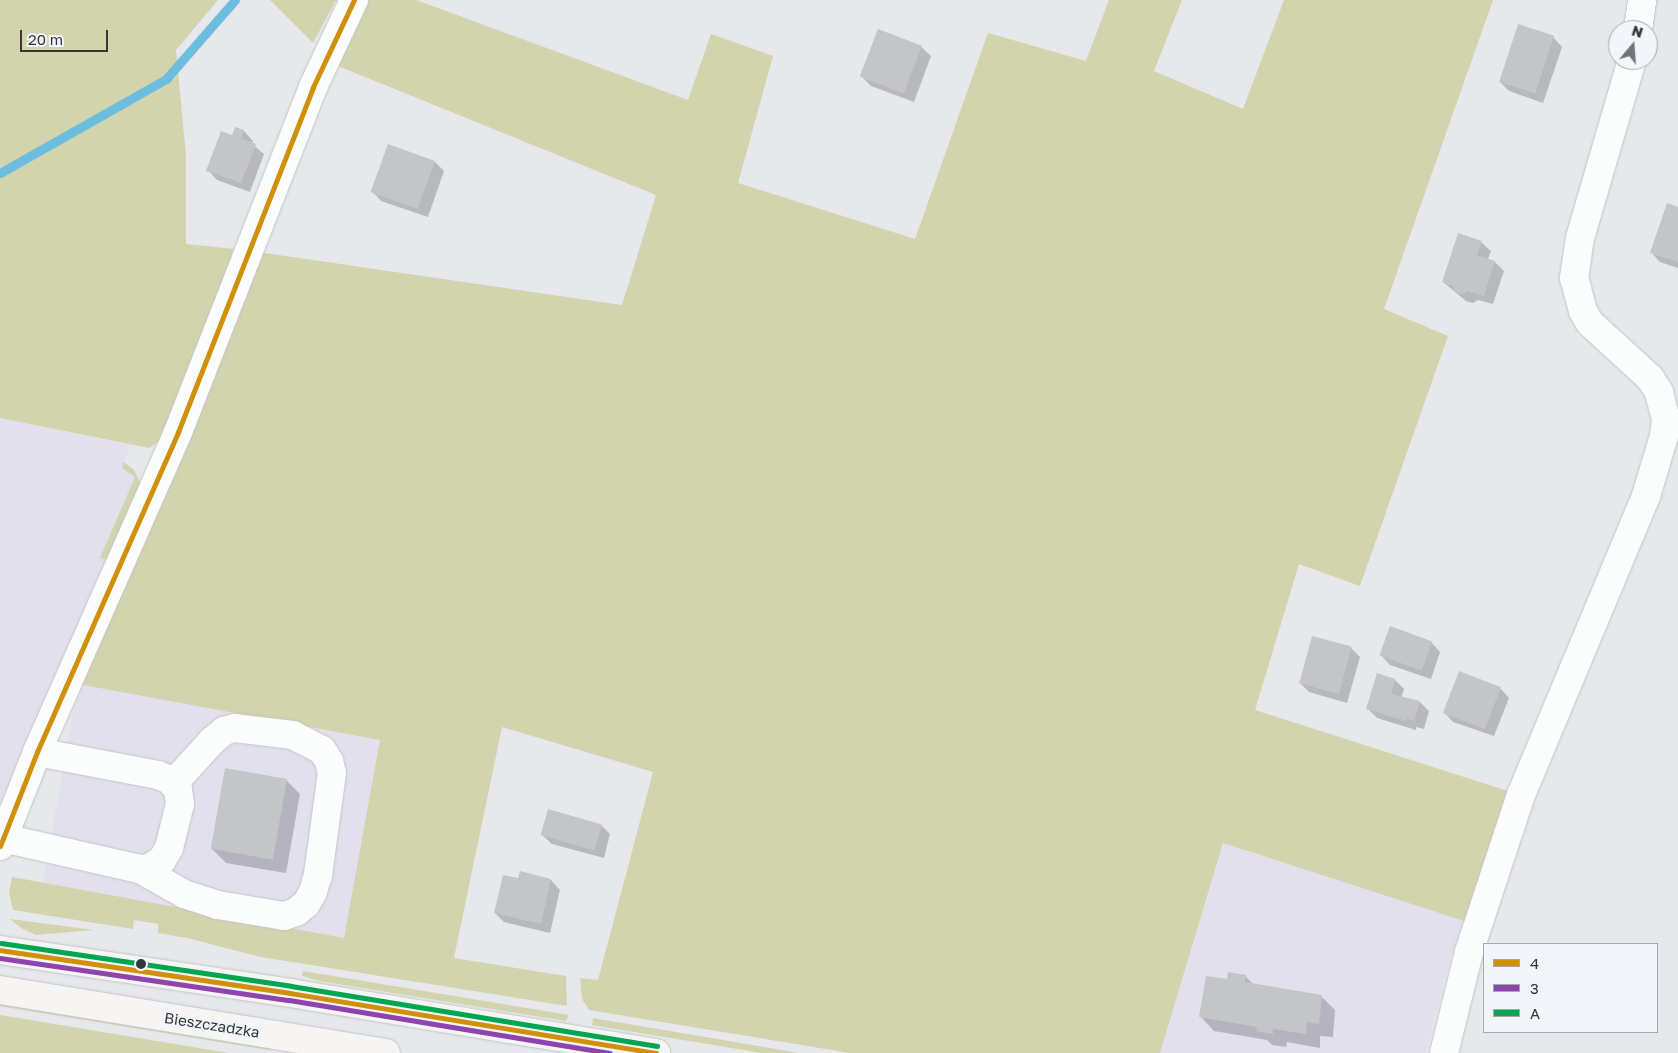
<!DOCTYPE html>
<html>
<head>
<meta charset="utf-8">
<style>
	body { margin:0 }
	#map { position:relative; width:1678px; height:1053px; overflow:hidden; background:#e6e8eb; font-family:"Golos Text",sans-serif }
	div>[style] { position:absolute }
	.commercial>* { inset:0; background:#e3e0ee; transform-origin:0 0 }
	.green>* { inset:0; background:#d1d4ad }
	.shadow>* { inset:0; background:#0003 }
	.stream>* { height:9px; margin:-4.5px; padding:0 4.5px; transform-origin:4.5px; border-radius:4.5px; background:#6cbdde }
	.building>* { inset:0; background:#c4c5c8; transform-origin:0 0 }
	.roads { filter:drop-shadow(0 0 1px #c3c4c6) drop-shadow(0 0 1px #c3c4c6) }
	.minor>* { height:28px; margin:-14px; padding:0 14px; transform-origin:14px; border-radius:14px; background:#fbfcfc }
	.major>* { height:28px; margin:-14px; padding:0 14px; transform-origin:14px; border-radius:14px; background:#f7f4f4 }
	.bus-1>* { height:5px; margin:-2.5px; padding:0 2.5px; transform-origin:2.5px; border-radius:2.5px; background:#d0900b }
	.bus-2>* { height:5px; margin:-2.5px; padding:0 2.5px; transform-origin:2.5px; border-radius:2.5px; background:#8e44ad }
	.bus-3>* { height:5px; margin:-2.5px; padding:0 2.5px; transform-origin:2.5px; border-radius:2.5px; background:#00a651 }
	.dots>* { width:14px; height:14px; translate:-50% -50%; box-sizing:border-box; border:2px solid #f2f5fa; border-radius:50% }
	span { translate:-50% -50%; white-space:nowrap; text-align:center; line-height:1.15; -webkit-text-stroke:4.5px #f2f5fa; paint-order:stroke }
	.street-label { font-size:15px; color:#343637 }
	.legend { position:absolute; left:1483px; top:943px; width:175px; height:90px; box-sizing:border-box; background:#f2f5fa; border:1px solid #a6a9ac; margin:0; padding:6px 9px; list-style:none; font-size:15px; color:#343637 }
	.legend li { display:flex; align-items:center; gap:10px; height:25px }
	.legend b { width:25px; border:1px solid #a6a9ac }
	.north { position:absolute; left:1608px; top:20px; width:50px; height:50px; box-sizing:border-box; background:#f2f5fa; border:1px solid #a6a9ac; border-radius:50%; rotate:18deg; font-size:14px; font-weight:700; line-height:20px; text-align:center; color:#343637 }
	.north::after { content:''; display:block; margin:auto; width:18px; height:22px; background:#727476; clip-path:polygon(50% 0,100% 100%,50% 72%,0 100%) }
	.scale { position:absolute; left:20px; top:30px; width:88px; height:22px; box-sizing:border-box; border:2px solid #343637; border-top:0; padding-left:6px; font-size:15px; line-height:18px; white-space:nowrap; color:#343637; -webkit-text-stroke:4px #f2f5fa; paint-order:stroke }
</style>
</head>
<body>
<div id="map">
	<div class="commercial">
		<div style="clip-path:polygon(0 418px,130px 445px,122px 468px,135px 477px,100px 558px,108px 560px,0 810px)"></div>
		<div style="left:78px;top:684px;width:308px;height:205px;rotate:10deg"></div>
		<div style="clip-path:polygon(1223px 843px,1467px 922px,1450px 957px,1426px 1053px,1160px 1053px)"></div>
	</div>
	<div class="green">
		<div style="clip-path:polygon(0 0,218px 0,176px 50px,186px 156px,186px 244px,234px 249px,174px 416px,161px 440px,149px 448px,0 418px)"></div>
		<div style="clip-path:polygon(270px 0,336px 0,313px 43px)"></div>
		<div style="clip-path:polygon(362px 0,416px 0,688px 100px,711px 34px,773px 56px,738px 183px,915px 239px,988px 33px,1086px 61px,1109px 0,1182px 0,1154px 71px,1243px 109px,1284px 0,1493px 0,1384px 309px,1448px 336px,1360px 586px,1299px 564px,1255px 710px,1511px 792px,1467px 922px,1223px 843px,1160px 1053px,850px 1053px,589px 1010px,582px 999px,580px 978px,598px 980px,653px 772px,502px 727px,454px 958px,566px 976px,567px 1006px,261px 957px,187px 938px,158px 933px,158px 924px,134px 920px,133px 929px,13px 910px,9px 893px,12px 877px,344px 938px,380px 740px,78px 684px,258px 252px,622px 305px,656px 195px,333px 64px)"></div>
		<div style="clip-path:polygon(124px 462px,134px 470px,142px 487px,108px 560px,100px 558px,135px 477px,122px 468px)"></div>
		<div style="clip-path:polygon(10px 919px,94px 930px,36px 935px,21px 928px)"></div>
		<div style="clip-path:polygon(303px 971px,569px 1015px,566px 1021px,320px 981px,302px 976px)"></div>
		<div style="clip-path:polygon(0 1000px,270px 1045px,270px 1050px,0 1006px)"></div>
		<div style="clip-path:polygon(0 1015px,229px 1053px,0 1053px)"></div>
		<div style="clip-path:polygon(593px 1018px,799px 1053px,762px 1053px,592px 1025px)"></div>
	</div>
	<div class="shadow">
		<div style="clip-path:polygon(1553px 37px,1562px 47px,1543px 103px,1509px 91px,1500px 82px)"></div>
		<div style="clip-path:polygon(921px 47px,931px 56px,914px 102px,871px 86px,861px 76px)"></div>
		<div style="clip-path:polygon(236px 128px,244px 131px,253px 141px,252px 144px,264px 154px,250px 192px,217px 180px,208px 170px,233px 137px)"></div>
		<div style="clip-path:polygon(388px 145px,435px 162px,444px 171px,428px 217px,381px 201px,372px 191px)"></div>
		<div style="clip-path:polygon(1678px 208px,1678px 268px,1660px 262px,1651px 252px)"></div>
		<div style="clip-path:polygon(1481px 242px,1491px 251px,1488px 259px,1495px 262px,1504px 271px,1493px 304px,1478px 300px,1473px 303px,1466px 301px,1443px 282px)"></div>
		<div style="clip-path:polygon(1431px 642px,1440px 652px,1431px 679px,1390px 665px,1381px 655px)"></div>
		<div style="clip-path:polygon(1351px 648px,1360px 657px,1347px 703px,1309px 692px,1299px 682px)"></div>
		<div style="clip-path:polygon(1395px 680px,1404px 689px,1401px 698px,1420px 702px,1429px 711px,1424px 729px,1416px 727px,1416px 730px,1377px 718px,1368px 709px)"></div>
		<div style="clip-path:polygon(1500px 688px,1509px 698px,1494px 736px,1453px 722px,1444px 712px)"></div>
		<div style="clip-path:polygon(286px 780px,300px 794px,286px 873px,226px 863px,212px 849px)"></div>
		<div style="clip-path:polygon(601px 825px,610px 834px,604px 858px,552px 844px,542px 835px)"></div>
		<div style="clip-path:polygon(521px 873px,551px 880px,560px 890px,550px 933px,504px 922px,495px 913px,519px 880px)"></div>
		<div style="clip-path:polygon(1246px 977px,1254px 985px,1321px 996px,1335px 1010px,1333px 1037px,1320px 1036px,1320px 1048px,1287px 1042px,1286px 1047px,1272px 1045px,1267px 1040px,1214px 1031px,1200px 1016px,1228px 981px)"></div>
	</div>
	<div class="stream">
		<div style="left:0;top:173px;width:191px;rotate:-29.5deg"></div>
		<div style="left:166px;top:79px;width:105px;rotate:-48.9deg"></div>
	</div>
	<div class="building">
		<div style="left:1518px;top:24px;width:38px;height:61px;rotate:18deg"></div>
		<div style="left:878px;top:29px;width:47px;height:51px;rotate:21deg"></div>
		<div style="clip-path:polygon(235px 127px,244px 130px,241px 138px,256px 144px,241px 183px,206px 171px,221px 131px,232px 135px)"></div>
		<div style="left:388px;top:144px;width:50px;height:51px;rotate:20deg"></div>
		<div style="clip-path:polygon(1667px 203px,1678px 207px,1678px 262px,1650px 253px)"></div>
		<div style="clip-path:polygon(1458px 233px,1482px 241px,1477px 255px,1495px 261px,1484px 296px,1468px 291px,1463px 294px,1456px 292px,1453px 286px,1442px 282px)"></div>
		<div style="left:1390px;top:626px;width:45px;height:31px;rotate:20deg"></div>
		<div style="left:1312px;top:636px;width:41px;height:49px;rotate:15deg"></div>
		<div style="left:1459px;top:671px;width:45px;height:45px;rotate:21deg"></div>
		<div style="clip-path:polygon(1377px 673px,1395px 679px,1391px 694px,1420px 701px,1414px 721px,1407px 718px,1406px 721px,1366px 709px)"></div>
		<div style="left:225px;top:768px;width:63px;height:82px;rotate:10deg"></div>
		<div style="left:548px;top:809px;width:56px;height:27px;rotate:16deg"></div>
		<div style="clip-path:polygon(520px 871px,551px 879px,541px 924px,494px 913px,503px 875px,518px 878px)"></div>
		<div style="clip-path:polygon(1228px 972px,1246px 975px,1245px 982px,1322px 995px,1319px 1024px,1307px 1022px,1306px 1034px,1273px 1029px,1273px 1034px,1256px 1031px,1257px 1027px,1199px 1017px,1206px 976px,1227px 979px)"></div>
	</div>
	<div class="roads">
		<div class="minor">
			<div style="left:1638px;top:30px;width:30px;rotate:-82deg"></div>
			<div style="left:3px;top:838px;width:140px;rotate:12.8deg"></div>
			<div style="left:140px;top:869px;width:9px;rotate:-6deg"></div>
			<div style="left:149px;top:868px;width:15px;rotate:-32deg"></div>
			<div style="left:162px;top:860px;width:14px;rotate:-60deg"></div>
			<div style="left:169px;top:848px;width:45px;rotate:-76deg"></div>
			<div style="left:180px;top:804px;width:15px;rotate:-98deg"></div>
			<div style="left:178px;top:789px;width:12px;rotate:-132deg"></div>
			<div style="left:170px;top:780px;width:13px;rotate:-157deg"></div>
			<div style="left:158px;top:775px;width:123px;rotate:-169.2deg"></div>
			<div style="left:0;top:846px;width:101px;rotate:-68.5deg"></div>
			<div style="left:37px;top:752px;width:350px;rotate:-66.2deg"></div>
			<div style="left:178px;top:432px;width:370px;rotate:-68.6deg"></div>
			<div style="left:313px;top:87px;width:96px;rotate:-64.8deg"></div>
			<div style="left:140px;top:869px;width:51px;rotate:29.6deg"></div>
			<div style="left:184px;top:894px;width:36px;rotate:18deg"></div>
			<div style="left:218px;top:905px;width:67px;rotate:9.5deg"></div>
			<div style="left:284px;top:916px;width:13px;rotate:-18deg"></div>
			<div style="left:296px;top:912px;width:13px;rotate:-39deg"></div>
			<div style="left:306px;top:904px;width:14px;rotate:-60deg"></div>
			<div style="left:313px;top:892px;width:18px;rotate:-74deg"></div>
			<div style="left:318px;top:875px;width:103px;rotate:-82.2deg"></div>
			<div style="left:332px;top:773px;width:12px;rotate:-104deg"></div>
			<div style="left:329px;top:761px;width:13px;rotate:-122deg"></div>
			<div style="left:322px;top:750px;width:33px;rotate:-153deg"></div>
			<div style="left:293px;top:735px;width:58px;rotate:-173.1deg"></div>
			<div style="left:235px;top:728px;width:11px;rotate:165deg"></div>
			<div style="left:224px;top:731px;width:16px;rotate:140deg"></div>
			<div style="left:212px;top:741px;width:58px;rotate:132.2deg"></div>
			<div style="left:1444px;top:1053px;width:104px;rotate:-76.1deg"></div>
			<div style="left:1469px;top:952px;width:165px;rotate:-71.7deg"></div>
			<div style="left:1521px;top:795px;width:324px;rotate:-67.3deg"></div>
			<div style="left:1646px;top:496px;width:63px;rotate:-73.3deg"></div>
			<div style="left:1664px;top:436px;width:17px;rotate:-83deg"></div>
			<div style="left:1666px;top:419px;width:28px;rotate:-105deg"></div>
			<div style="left:1659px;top:392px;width:17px;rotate:-123deg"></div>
			<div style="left:1650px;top:378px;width:81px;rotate:-137.5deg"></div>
			<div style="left:1590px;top:323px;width:14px;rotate:-120deg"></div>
			<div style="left:1583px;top:311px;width:34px;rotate:-105deg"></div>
			<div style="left:1574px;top:278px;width:40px;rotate:-81.5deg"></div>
			<div style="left:1580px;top:238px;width:185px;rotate:-73.7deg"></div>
		</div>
		<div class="major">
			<div style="left:0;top:950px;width:293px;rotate:8.4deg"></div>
			<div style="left:290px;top:993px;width:371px;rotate:9.3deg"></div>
			<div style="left:0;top:990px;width:391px;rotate:9.3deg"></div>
		</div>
	</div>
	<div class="bus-1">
		<div style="left:0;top:846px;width:101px;rotate:-68.5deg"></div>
		<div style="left:37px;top:752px;width:350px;rotate:-66.2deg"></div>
		<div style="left:178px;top:432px;width:370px;rotate:-68.6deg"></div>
		<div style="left:313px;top:87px;width:96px;rotate:-64.8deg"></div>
		<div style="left:0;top:950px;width:293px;rotate:8.4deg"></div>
		<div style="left:290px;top:993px;width:371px;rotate:9.3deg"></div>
	</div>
	<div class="bus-2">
		<div style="left:0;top:958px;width:292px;rotate:8.3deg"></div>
		<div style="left:289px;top:1000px;width:325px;rotate:9.4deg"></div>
	</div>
	<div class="bus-3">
		<div style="left:1px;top:943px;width:293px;rotate:8.4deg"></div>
		<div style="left:291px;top:986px;width:371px;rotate:9.3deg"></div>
	</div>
	<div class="dots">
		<div style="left:141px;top:964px;background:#343637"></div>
	</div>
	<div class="street-label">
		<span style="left:212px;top:1025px;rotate:9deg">Bieszczadzka</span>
	</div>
	<ul class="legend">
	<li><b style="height:6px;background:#d0900b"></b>4</li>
	<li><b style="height:6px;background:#8e44ad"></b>3</li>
	<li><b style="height:6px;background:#00a651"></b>A</li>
	</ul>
	<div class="north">N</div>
	<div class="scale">20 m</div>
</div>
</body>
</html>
